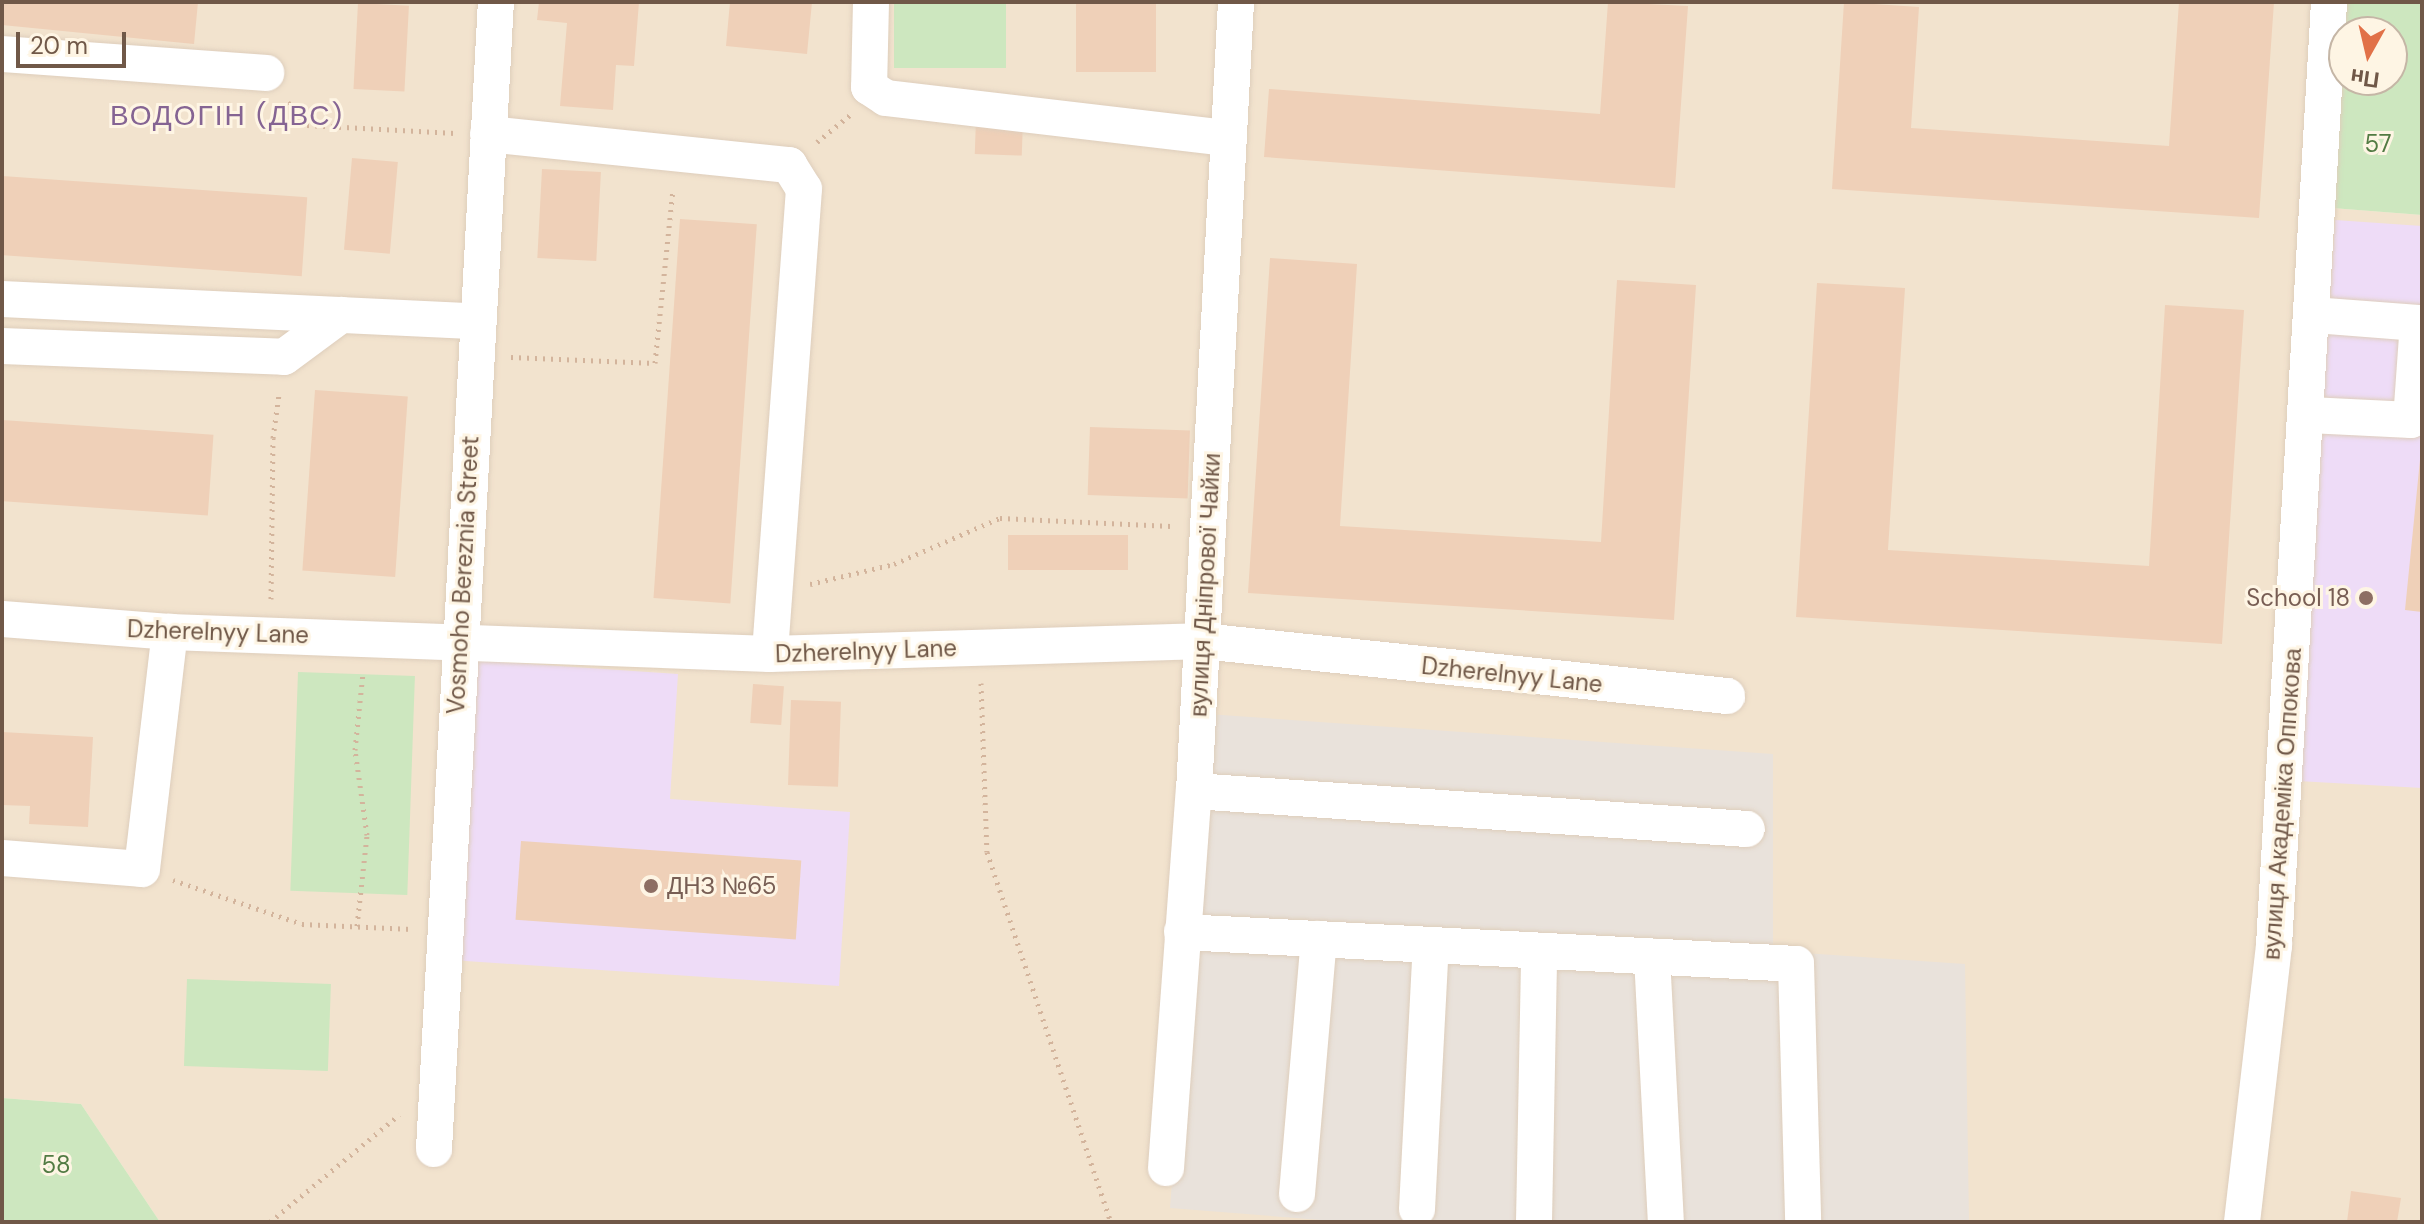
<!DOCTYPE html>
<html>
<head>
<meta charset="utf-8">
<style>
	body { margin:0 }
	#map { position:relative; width:2424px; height:1224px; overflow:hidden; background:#fbf1df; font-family:"DM Sans",sans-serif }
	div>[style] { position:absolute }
	.residential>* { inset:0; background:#f2e3ce }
	.industrial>* { inset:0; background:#e9e2db }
	.education>* { inset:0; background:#eedcf7 }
	.green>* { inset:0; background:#cde7bf; transform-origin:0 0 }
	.building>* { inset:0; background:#efd0b8; transform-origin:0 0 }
	.path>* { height:5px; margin-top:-2.5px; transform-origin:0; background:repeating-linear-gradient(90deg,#d3b49c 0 2px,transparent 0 8px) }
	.roads { filter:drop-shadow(0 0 2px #decebc) drop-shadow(0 0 2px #decebc) }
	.minor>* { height:36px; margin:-18px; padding:0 18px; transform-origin:18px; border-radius:18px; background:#fff }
	.dots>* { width:22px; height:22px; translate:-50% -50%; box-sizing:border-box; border:4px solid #fef5e4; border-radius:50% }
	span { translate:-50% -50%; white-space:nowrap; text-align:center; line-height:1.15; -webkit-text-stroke:6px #fef5e4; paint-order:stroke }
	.park-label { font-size:24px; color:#527b43 }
	.street-label { font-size:24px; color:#705848 }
	.education-label { font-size:24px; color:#785e54 }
	.right { translate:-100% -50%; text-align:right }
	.left { translate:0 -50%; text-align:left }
	.quarter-label { font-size:28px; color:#856493; letter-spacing:2px }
	.frame { position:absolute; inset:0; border:4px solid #705848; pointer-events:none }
	.north { position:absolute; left:2328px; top:16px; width:80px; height:80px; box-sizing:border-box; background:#fef5e4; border:2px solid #c5b6a6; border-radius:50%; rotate:188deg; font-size:22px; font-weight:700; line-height:32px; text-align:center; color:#705848 }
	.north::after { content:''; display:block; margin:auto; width:28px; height:36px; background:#e17148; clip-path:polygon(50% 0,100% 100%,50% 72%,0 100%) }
	.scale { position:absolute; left:16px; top:32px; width:110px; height:36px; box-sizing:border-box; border:4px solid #705848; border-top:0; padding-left:10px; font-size:24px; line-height:28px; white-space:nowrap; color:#705848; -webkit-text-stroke:6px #fef5e4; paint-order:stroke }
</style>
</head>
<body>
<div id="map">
	<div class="residential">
		<div style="clip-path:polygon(2px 2px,2339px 2px,2332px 208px,2422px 215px,2422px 1222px,160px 1222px,81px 1104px,2px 1098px)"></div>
	</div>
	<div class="industrial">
		<div style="clip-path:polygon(1207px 714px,1773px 754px,1773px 951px,1965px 964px,1969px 1222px,1346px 1222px,1170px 1208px)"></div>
	</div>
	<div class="education">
		<div style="clip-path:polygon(2335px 220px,2422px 226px,2422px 788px,2298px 781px)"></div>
		<div style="clip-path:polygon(471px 660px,678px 674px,670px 799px,850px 812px,839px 986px,451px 960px)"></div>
	</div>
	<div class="green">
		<div style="left:894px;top:2px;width:112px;height:66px"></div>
		<div style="clip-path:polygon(evenodd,2339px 2px,2422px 2px,2422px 215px,2332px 208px,2339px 2px,2344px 32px,2392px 32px,2392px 80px,2344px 80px,2344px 32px)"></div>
		<div style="left:298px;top:672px;width:117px;height:219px;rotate:2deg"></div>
		<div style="left:187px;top:979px;width:144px;height:87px;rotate:2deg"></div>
		<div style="clip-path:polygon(2px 1098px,81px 1104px,160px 1222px,2px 1222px)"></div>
	</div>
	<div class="building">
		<div style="clip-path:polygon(2px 2px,198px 2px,194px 44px,2px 25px)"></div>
		<div style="clip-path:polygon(539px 2px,639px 2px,634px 66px,616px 65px,613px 110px,560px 106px,567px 23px,537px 20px)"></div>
		<div style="clip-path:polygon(730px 2px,812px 2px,807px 54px,726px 46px)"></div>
		<div style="left:1076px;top:2px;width:80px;height:70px"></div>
		<div style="clip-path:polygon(1608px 2px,1688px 6px,1675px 188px,1264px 157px,1269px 89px,1600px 114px)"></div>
		<div style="clip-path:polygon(1844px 2px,1919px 7px,1911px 128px,2169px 146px,2179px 2px,2274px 2px,2259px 218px,1832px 189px)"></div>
		<div style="left:358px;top:3px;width:51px;height:86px;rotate:3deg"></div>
		<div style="left:976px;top:119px;width:47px;height:35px;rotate:2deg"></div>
		<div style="left:352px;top:158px;width:46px;height:92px;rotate:5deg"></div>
		<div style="left:542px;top:169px;width:59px;height:89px;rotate:3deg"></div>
		<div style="left:2px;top:176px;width:306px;height:79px;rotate:4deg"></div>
		<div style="left:680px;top:219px;width:77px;height:380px;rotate:4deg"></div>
		<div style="clip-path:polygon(1270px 258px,1357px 264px,1340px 526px,1601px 542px,1617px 280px,1696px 285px,1674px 620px,1248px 593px)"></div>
		<div style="clip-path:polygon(1817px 283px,1905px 288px,1888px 550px,2149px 566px,2165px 305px,2244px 310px,2222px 644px,1796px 617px)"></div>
		<div style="left:315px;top:390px;width:93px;height:181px;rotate:4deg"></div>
		<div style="left:2px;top:420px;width:212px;height:81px;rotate:4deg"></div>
		<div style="left:1090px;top:427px;width:100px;height:68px;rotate:2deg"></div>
		<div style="clip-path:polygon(2420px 460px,2422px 460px,2422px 612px,2405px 610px)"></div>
		<div style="left:1008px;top:535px;width:120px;height:35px"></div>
		<div style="left:753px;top:684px;width:31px;height:39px;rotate:4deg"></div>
		<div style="left:791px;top:700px;width:50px;height:85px;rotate:2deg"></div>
		<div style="clip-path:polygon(2px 732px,93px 737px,88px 827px,29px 824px,30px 806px,2px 805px)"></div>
		<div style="left:521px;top:841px;width:281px;height:79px;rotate:4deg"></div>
		<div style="clip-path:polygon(2351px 1191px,2401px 1198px,2397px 1222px,2347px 1222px)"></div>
	</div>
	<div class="path">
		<div style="left:288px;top:102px;width:30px;rotate:50deg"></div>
		<div style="left:307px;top:125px;width:148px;rotate:3.1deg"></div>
		<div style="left:817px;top:142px;width:43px;rotate:-39.3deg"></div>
		<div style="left:511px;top:357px;width:144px;rotate:2.4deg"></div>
		<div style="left:655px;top:363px;width:174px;rotate:-84.1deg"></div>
		<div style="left:810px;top:584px;width:86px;rotate:-13.4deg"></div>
		<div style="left:894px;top:564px;width:116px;rotate:-23.5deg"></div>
		<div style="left:1000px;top:518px;width:171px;rotate:2.7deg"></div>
		<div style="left:271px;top:599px;width:161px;rotate:-89.3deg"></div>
		<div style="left:273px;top:438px;width:44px;rotate:-82.2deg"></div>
		<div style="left:981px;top:683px;width:169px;rotate:88deg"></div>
		<div style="left:987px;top:852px;width:390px;rotate:71.5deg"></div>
		<div style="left:173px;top:880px;width:136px;rotate:18.8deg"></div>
		<div style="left:302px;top:924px;width:110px;rotate:2.6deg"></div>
		<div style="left:357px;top:926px;width:92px;rotate:-83.7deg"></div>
		<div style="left:367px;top:835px;width:86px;rotate:-98deg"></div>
		<div style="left:355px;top:750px;width:77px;rotate:-84.1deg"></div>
		<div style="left:270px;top:1222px;width:168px;rotate:-39.7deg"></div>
	</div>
	<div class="roads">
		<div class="minor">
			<div style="left:871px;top:2px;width:85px;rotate:91.3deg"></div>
			<div style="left:869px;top:87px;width:20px;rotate:33deg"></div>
			<div style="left:886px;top:98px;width:345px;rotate:6.7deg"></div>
			<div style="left:2px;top:54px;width:265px;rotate:4.1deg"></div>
			<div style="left:488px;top:134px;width:303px;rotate:5.9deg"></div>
			<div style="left:789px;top:165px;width:28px;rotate:58deg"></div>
			<div style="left:804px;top:189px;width:466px;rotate:94.2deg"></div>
			<div style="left:2px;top:299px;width:475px;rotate:2.7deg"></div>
			<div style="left:2px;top:346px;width:282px;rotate:2.2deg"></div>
			<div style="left:284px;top:357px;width:71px;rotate:-36.4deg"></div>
			<div style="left:2309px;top:415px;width:102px;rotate:2.8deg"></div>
			<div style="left:2411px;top:420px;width:97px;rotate:-85.9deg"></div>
			<div style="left:2418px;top:323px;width:103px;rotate:-175.6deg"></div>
			<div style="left:2px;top:619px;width:169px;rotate:4.4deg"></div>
			<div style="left:170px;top:632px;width:600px;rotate:2.1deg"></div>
			<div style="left:770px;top:654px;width:432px;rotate:-1.7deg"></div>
			<div style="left:1202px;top:641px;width:528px;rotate:5.98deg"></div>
			<div style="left:1194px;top:791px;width:554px;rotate:3.93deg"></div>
			<div style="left:2px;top:858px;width:140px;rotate:4.5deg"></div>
			<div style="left:142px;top:869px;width:239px;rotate:-83.3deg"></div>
			<div style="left:1182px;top:932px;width:615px;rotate:2.98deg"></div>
			<div style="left:1796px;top:964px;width:258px;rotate:88.4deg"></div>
			<div style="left:1652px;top:957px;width:265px;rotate:87deg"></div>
			<div style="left:434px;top:1149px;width:1149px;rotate:-86.91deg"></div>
			<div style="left:1166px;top:1168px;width:378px;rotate:-85.8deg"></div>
			<div style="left:1194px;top:791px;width:790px;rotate:-86.95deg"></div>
			<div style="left:1297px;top:1194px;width:256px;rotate:-85.1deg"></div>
			<div style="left:1417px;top:1209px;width:264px;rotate:-87deg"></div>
			<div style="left:1534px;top:1222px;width:271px;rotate:-88.9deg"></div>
			<div style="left:2242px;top:1222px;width:279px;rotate:-83.4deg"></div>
			<div style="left:2274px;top:945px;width:945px;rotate:-86.66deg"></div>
		</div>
	</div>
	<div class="dots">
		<div style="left:2366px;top:598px;background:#8d6e63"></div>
		<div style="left:651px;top:886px;background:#8d6e63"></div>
	</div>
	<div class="park-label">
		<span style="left:2378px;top:144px">57</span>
		<span style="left:56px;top:1165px">58</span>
	</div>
	<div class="street-label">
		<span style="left:463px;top:575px;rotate:-87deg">Vosmoho Bereznia Street</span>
		<span style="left:1205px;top:585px;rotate:-87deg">вулиця Дніпрової Чайки</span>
		<span style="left:218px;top:632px;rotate:2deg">Dzherelnyy Lane</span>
		<span style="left:866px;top:651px;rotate:-2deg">Dzherelnyy Lane</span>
		<span style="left:1512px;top:675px;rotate:6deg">Dzherelnyy Lane</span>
		<span style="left:2282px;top:804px;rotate:-86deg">вулиця Академіка Оппокова</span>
	</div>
	<div class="education-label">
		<span class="right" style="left:2350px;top:598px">School 18</span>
		<span class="left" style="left:667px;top:886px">ДНЗ №65</span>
	</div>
	<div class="quarter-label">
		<span style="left:227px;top:116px">ВОДОГІН (ДВС)</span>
	</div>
	<div class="frame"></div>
	<div class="north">Пн</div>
	<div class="scale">20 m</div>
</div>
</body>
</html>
